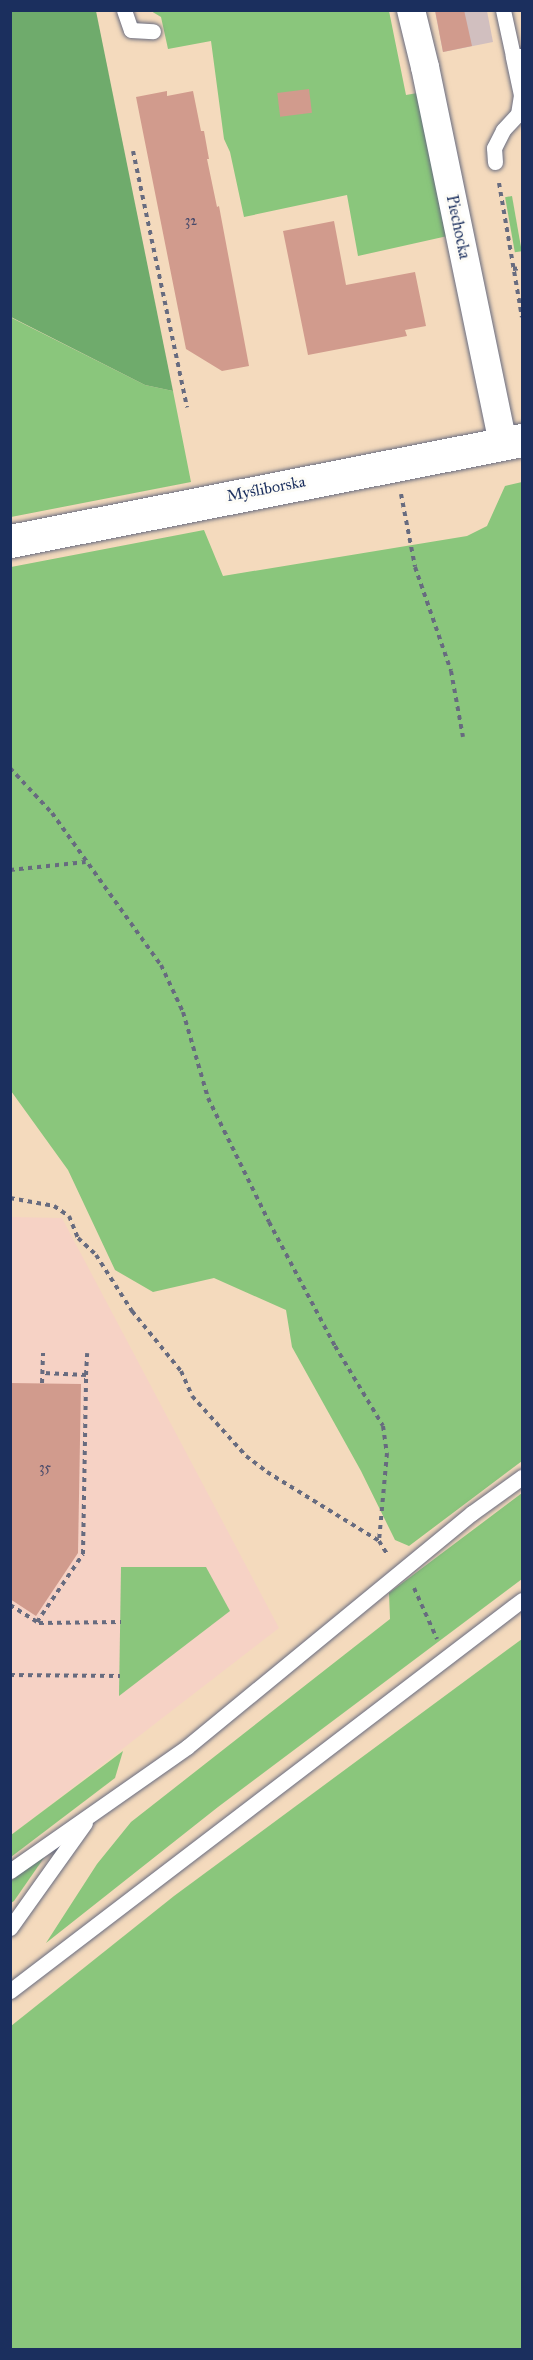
<!DOCTYPE html>
<html>
<head>
<meta charset="utf-8">
<style>
	body { margin:0 }
	#map { position:relative; width:533px; height:2360px; overflow:hidden; background:#f4dabd; font-family:"IM FELL Great Primer",serif }
	div>[style] { position:absolute }
	.built>* { inset:0; background:#f6d2c5 }
	.industrial>* { inset:0; background:#d1bfbf }
	.green>* { inset:0; background:#8ac67c; transform-origin:0 0 }
	.forest>* { inset:0; background:#6fab6c }
	.building>* { inset:0; background:#d19b8d; transform-origin:0 0 }
	.path>* { height:4px; margin-top:-2px; transform-origin:0; background:repeating-linear-gradient(90deg,#676b7f 0 4.5px,transparent 0 9px) }
	.roads { filter:drop-shadow(0 0 2px #676b7f) drop-shadow(0 0 2px #676b7f) }
	.lane>* { height:15px; margin:-7.5px; padding:0 7.5px; transform-origin:7.5px; border-radius:7.5px; background:#fff }
	.street>* { height:28px; margin:-14px; padding:0 14px; transform-origin:14px; border-radius:14px; background:#fff }
	.secondary>* { height:33px; margin:-16.5px; padding:0 16.5px; transform-origin:16.5px; border-radius:16.5px; background:#fff }
	span { translate:-50% -50%; white-space:nowrap; text-align:center; line-height:1.15; -webkit-text-stroke:6px #fdfcf7; paint-order:stroke }
	.number-label { font-size:14px; color:#484a6a }
	.number-label span { -webkit-text-stroke-width:0 }
	.street-label { font-size:16px; color:#1b2f5e }
	.frame { position:absolute; inset:0; border:12px solid #1b2f5e; pointer-events:none }
</style>
</head>
<body>
<div id="map">
	<div class="built">
		<div style="clip-path:polygon(11px 1217px,62px 1218px,279px 1628px,11px 1835px)"></div>
	</div>
	<div class="industrial">
		<div style="clip-path:polygon(435px 11px,487px 11px,493px 42px,443px 52px)"></div>
	</div>
	<div class="green">
		<div style="clip-path:polygon(151px 11px,389px 11px,406px 95px,423px 92px,452px 235px,358px 256px,347px 195px,244px 217px,230px 152px,224px 139px,211px 41px,168px 49px,161px 17px)"></div>
		<div style="left:512px;top:196px;width:56px;height:7px;rotate:80deg"></div>
		<div style="clip-path:polygon(10px 317px,145px 385px,173px 391px,191px 482px,11px 517px)"></div>
		<div style="clip-path:polygon(522px 482px,522px 1461px,409px 1546px,395px 1540px,361px 1471px,292px 1347px,286px 1310px,214px 1278px,153px 1292px,115px 1270px,68px 1170px,11px 1091px,11px 567px,204px 530px,223px 576px,467px 536px,487px 526px,505px 486px)"></div>
		<div style="clip-path:polygon(522px 1493px,522px 1579px,218px 1807px,46px 1943px,97px 1864px,131px 1822px,390px 1619px,389px 1593px)"></div>
		<div style="clip-path:polygon(121px 1567px,206px 1567px,230px 1611px,119px 1696px)"></div>
		<div style="clip-path:polygon(522px 1639px,522px 2349px,11px 2349px,11px 2026px,174px 1896px)"></div>
		<div style="clip-path:polygon(123px 1751px,115px 1778px,11px 1857px,11px 1835px)"></div>
		<div style="clip-path:polygon(48px 1852px,14px 1901px,11px 1903px,11px 1881px)"></div>
	</div>
	<div class="forest">
		<div style="clip-path:polygon(10px 11px,96px 11px,173px 391px,145px 385px,11px 317px)"></div>
	</div>
	<div class="building">
		<div style="clip-path:polygon(435px 10px,464px 10px,472px 46px,443px 52px)"></div>
		<div style="left:309px;top:89px;width:24px;height:32px;rotate:83deg"></div>
		<div style="clip-path:polygon(167px 91px,167px 96px,193px 91px,201px 131px,204px 131px,209px 159px,207px 159px,217px 207px,219px 206px,249px 366px,222px 371px,186px 349px,136px 97px)"></div>
		<div style="clip-path:polygon(334px 221px,346px 285px,415px 272px,426px 326px,405px 330px,407px 336px,308px 355px,283px 231px)"></div>
		<div style="clip-path:polygon(10px 1383px,81px 1384px,78px 1553px,36px 1616px,10px 1599px)"></div>
	</div>
	<div class="path">
		<div style="left:133px;top:151px;width:262px;rotate:78.1deg"></div>
		<div style="left:499px;top:183px;width:136px;rotate:80.3deg"></div>
		<div style="left:513px;top:269px;width:9px;rotate:-6deg"></div>
		<div style="left:401px;top:494px;width:74px;rotate:79.1deg"></div>
		<div style="left:415px;top:567px;width:110px;rotate:70.9deg"></div>
		<div style="left:451px;top:671px;width:67px;rotate:79.7deg"></div>
		<div style="left:10px;top:768px;width:62px;rotate:47deg"></div>
		<div style="left:52px;top:813px;width:187px;rotate:54.4deg"></div>
		<div style="left:161px;top:965px;width:52px;rotate:64.9deg"></div>
		<div style="left:183px;top:1012px;width:90px;rotate:73.8deg"></div>
		<div style="left:208px;top:1098px;width:138px;rotate:63.8deg"></div>
		<div style="left:269px;top:1222px;width:140px;rotate:62deg"></div>
		<div style="left:335px;top:1346px;width:93px;rotate:59deg"></div>
		<div style="left:383px;top:1426px;width:27px;rotate:82deg"></div>
		<div style="left:387px;top:1453px;width:88px;rotate:95.2deg"></div>
		<div style="left:10px;top:870px;width:76px;rotate:-6deg"></div>
		<div style="left:10px;top:1198px;width:45px;rotate:10.3deg"></div>
		<div style="left:54px;top:1206px;width:18px;rotate:34deg"></div>
		<div style="left:69px;top:1216px;width:24px;rotate:68deg"></div>
		<div style="left:78px;top:1238px;width:25px;rotate:43deg"></div>
		<div style="left:96px;top:1255px;width:67px;rotate:57.3deg"></div>
		<div style="left:132px;top:1311px;width:77px;rotate:50.8deg"></div>
		<div style="left:181px;top:1371px;width:27px;rotate:66deg"></div>
		<div style="left:192px;top:1396px;width:81px;rotate:48deg"></div>
		<div style="left:246px;top:1456px;width:26px;rotate:37deg"></div>
		<div style="left:267px;top:1472px;width:132px;rotate:31.6deg"></div>
		<div style="left:379px;top:1541px;width:15px;rotate:58deg"></div>
		<div style="left:86px;top:1375px;width:22px;rotate:-87deg"></div>
		<div style="left:42px;top:1383px;width:30px;rotate:-88deg"></div>
		<div style="left:414px;top:1588px;width:56px;rotate:65.7deg"></div>
		<div style="left:10px;top:1605px;width:34px;rotate:32deg"></div>
		<div style="left:39px;top:1623px;width:82px;rotate:-0.7deg"></div>
		<div style="left:37px;top:1622px;width:82px;rotate:-55.9deg"></div>
		<div style="left:83px;top:1554px;width:179px;rotate:-89deg"></div>
		<div style="left:86px;top:1375px;width:43px;rotate:-177.3deg"></div>
		<div style="left:10px;top:1675px;width:110px;rotate:0.5deg"></div>
	</div>
	<div class="roads">
		<div class="lane">
			<div style="left:124px;top:10px;width:21px;rotate:71deg"></div>
			<div style="left:131px;top:30px;width:22px;rotate:3deg"></div>
			<div style="left:503px;top:10px;width:47px;rotate:77.7deg"></div>
			<div style="left:513px;top:56px;width:9px"></div>
			<div style="left:495px;top:162px;width:14px;rotate:-94deg"></div>
			<div style="left:494px;top:148px;width:20px;rotate:-63deg"></div>
			<div style="left:503px;top:130px;width:22px;rotate:-47deg"></div>
			<div style="left:518px;top:114px;width:19px;rotate:-81deg"></div>
			<div style="left:521px;top:95px;width:40px;rotate:-102deg"></div>
			<div style="left:10px;top:1871px;width:216px;rotate:-35deg"></div>
			<div style="left:187px;top:1747px;width:369px;rotate:-39.4deg"></div>
			<div style="left:472px;top:1513px;width:62px;rotate:-35.8deg"></div>
			<div style="left:10px;top:1928px;width:129px;rotate:-54.5deg"></div>
			<div style="left:10px;top:1991px;width:644px;rotate:-37.37deg"></div>
		</div>
		<div class="street">
			<div style="left:411px;top:10px;width:59px;rotate:76.2deg"></div>
			<div style="left:425px;top:67px;width:385px;rotate:78.3deg"></div>
		</div>
		<div class="secondary">
			<div style="left:10px;top:541px;width:522px;rotate:-11.16deg"></div>
		</div>
	</div>
	<div class="number-label">
		<span style="left:191px;top:221px">32</span>
		<span style="left:45px;top:1468px">35</span>
	</div>
	<div class="street-label">
		<span style="left:458px;top:227px;rotate:78deg">Piechocka</span>
		<span style="left:266px;top:489px;rotate:-11deg">Myśliborska</span>
	</div>
	<div class="frame"></div>
</div>
</body>
</html>
